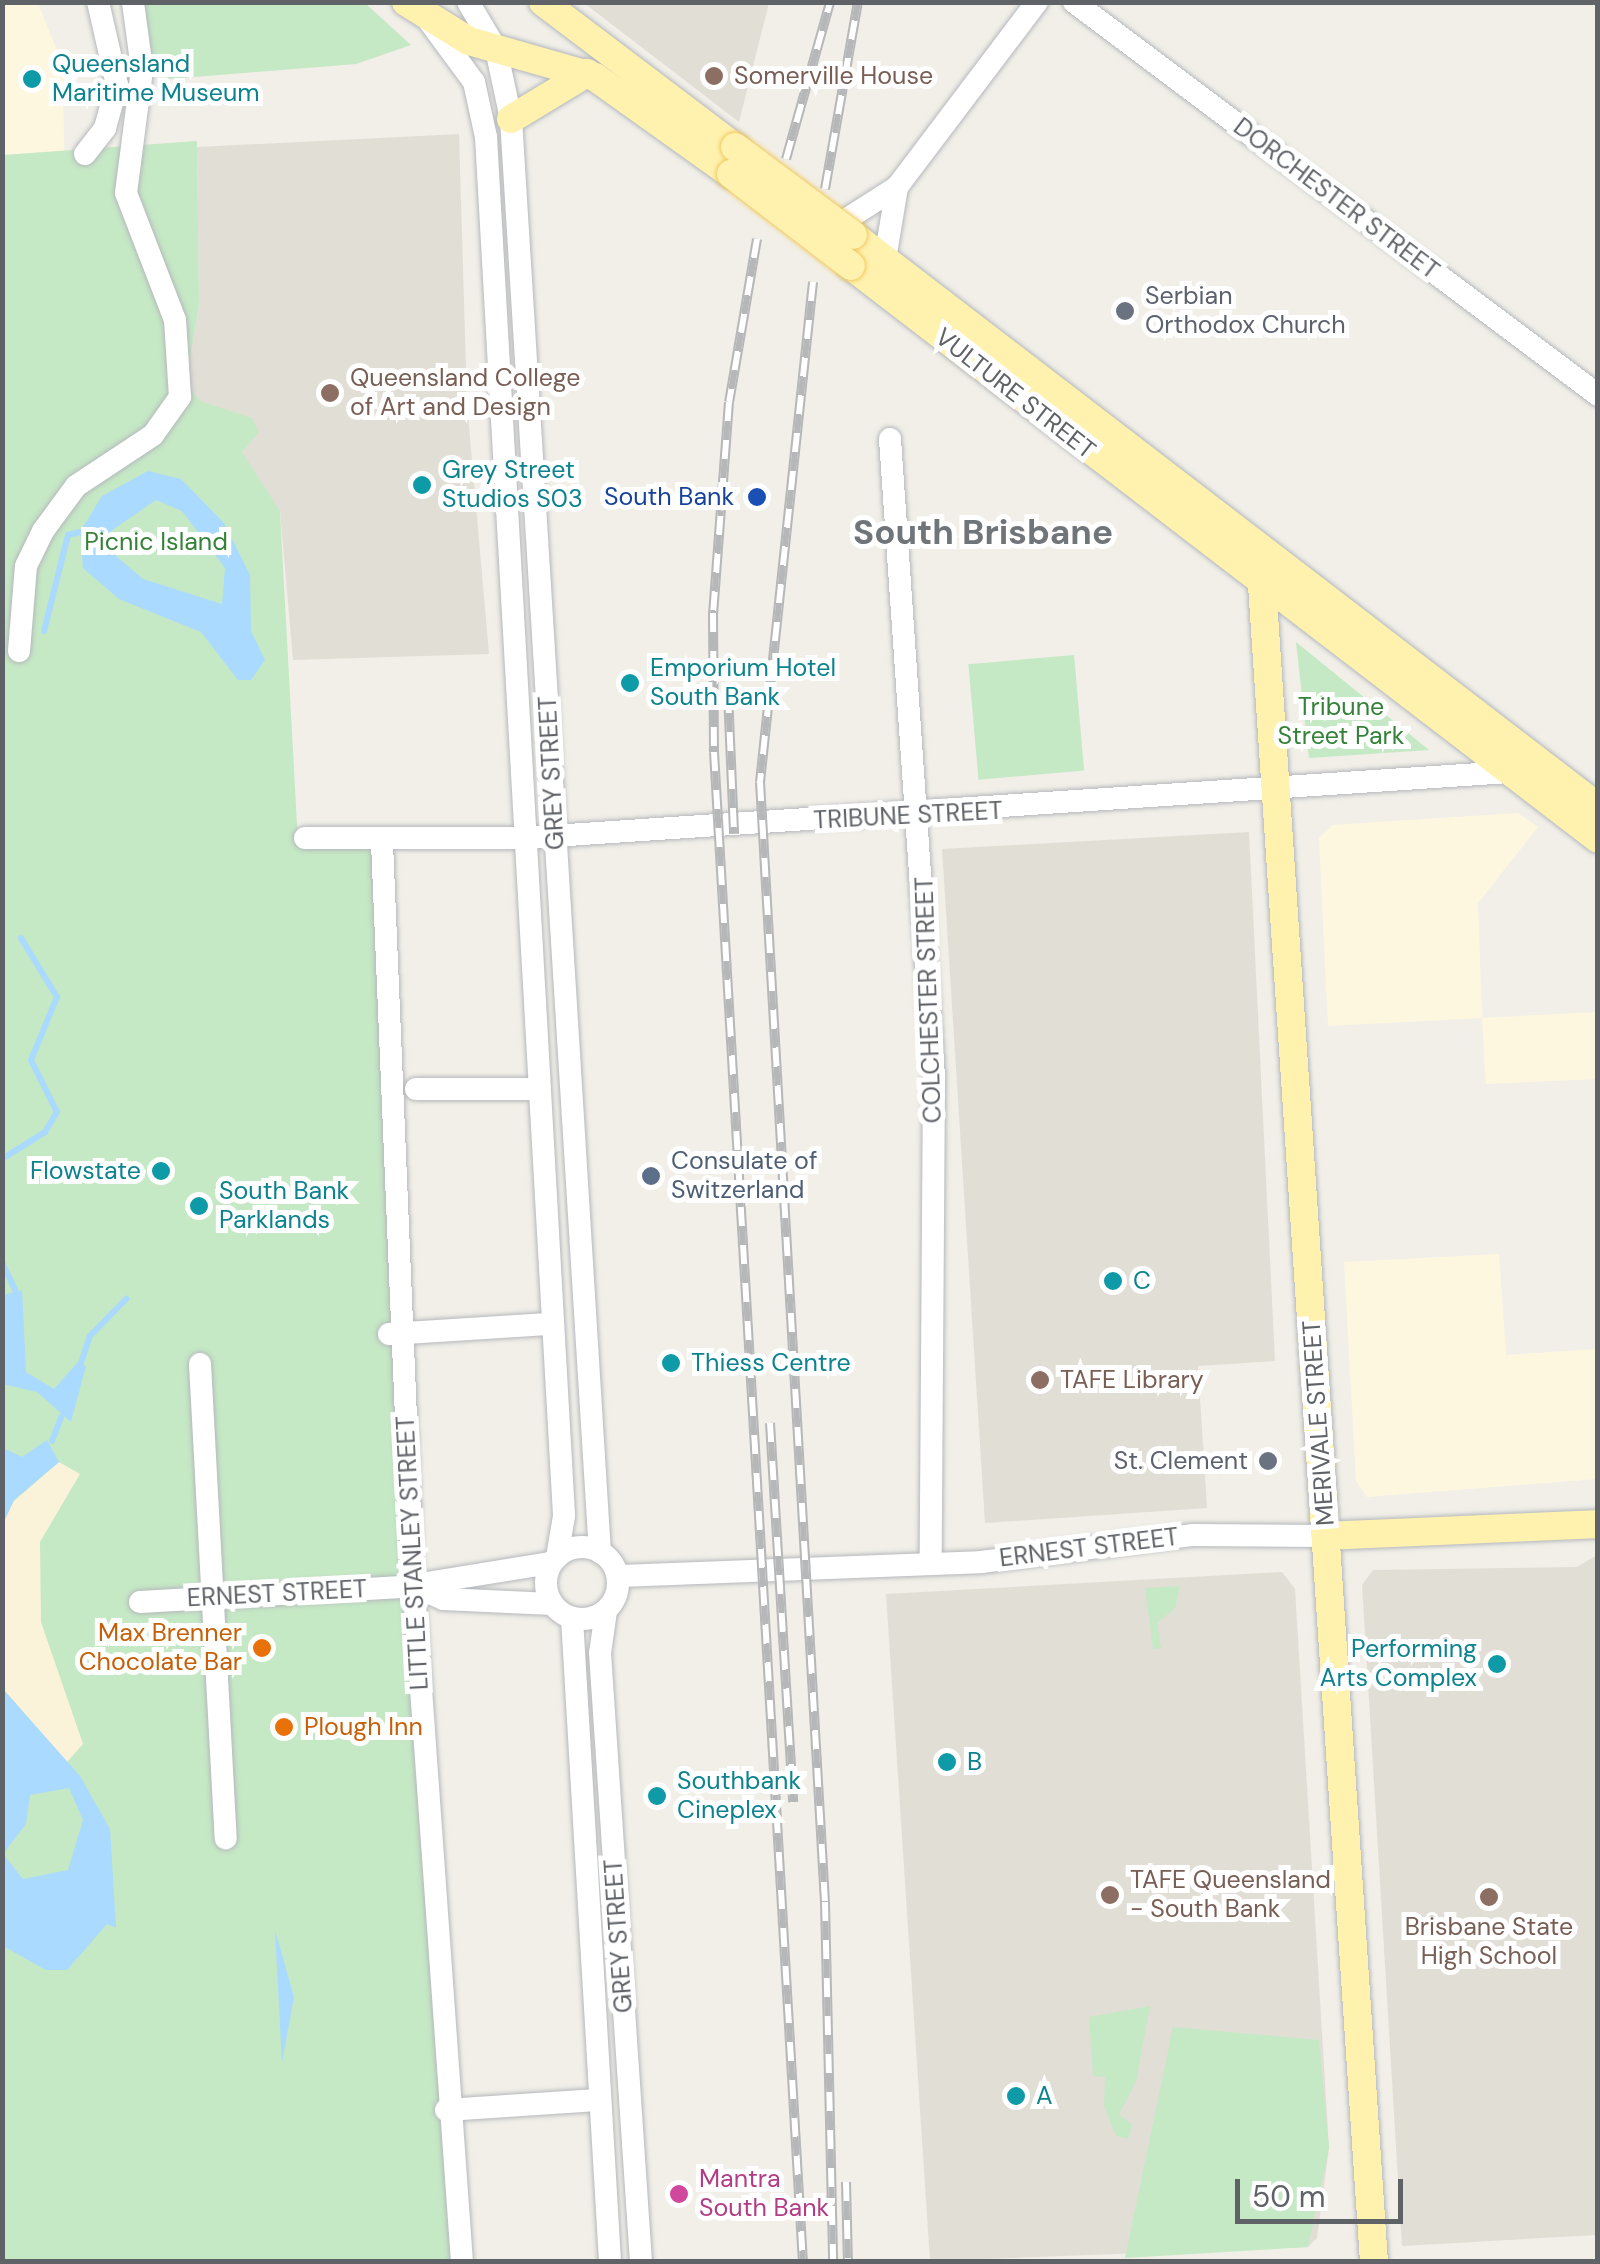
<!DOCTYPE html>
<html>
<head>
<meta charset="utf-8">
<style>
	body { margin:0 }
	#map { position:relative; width:1600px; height:2264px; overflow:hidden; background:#f1efe8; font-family:"DM Sans",sans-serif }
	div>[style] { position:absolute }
	.commercial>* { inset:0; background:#fef7e0 }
	.education>* { inset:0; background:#e1ded6 }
	.green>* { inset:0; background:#c5e8c5; transform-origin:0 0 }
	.sand>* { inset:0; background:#fbf3d9 }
	.water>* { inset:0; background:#aadaff }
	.stream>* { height:6px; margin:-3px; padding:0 3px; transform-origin:3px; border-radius:3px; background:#aadaff }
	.roads { filter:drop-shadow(0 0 2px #b5b8bc) drop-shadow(0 0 2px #b5b8bc) }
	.minor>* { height:22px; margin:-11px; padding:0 11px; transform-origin:11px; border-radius:11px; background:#fff }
	.minor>.ring { margin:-11px; padding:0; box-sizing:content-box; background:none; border:22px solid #fff; border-radius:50% }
	.major>* { height:28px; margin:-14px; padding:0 14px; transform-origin:14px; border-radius:14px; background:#fff2af }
	.rail>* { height:10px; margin-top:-5px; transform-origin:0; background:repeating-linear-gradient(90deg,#fff 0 19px,#b6b7b8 0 38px); box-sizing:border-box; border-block:2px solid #b6b7b8 }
	.bridges { filter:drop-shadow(0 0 2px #f2c960) drop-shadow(0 0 2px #f2c960) }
	.major-bridge>* { height:28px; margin:-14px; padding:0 14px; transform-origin:14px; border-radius:14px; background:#fff2af }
	.dots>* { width:28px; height:28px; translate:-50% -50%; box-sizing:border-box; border:5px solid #fff; border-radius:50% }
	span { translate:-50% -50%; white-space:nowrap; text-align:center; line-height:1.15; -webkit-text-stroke:10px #fff; paint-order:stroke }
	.culture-label { font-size:25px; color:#0d838f }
	.left { translate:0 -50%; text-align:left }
	.right { translate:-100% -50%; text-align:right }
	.education-label { font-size:25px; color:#785e54 }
	.street-label { font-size:25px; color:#5f6368 }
	.worship-label { font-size:25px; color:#5b616d }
	.transit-label { font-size:25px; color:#164399 }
	.park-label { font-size:25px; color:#348238 }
	.service-label { font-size:25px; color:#4e5e75 }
	.food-label { font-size:25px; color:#c56008 }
	.hotel-label { font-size:25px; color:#b23c85 }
	.district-label { font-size:35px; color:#70757a; font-weight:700 }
	.frame { position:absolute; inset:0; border:5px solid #5f6368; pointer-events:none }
	.scale { position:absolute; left:1235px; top:2179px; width:168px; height:45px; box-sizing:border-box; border:5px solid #5f6368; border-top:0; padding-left:12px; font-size:30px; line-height:35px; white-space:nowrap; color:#5f6368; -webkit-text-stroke:8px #fff; paint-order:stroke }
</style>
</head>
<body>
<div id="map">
	<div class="commercial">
		<div style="clip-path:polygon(3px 3px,38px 3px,63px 66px,64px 151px,3px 155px)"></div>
		<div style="clip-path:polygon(1518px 813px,1538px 827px,1478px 903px,1482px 1018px,1597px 1012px,1597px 1079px,1486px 1084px,1482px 1018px,1328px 1026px,1319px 838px,1332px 825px)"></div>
		<div style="clip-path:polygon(1499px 1254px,1506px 1355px,1597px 1349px,1597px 1479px,1367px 1497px,1356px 1481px,1344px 1262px)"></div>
	</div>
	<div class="education">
		<div style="clip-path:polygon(584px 3px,769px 3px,739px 122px)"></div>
		<div style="clip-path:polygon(459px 134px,467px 403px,489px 654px,293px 660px,280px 511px,186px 383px,199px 305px,197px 147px)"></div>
		<div style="clip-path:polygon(1249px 832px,1275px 1361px,1198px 1366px,1207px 1508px,985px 1523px,942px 849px)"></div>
		<div style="clip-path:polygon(1597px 1555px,1597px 2235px,1402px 2246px,1362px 1585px,1373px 1570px,1577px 1567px)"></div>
		<div style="clip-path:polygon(1282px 1572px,1295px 1589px,1329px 2148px,1317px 2238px,1308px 2247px,930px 2261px,886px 1594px)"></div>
	</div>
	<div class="green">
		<div style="clip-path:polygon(143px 3px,365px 3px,411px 45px,356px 64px,169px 79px,153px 65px)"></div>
		<div style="clip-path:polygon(197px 141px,199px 305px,186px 383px,200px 401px,252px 418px,259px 432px,242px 452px,280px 511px,298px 843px,382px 843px,462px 2261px,3px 2262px,3px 155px)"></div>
		<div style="clip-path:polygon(1296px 642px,1429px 750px,1309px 758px)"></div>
		<div style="left:1074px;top:655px;width:116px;height:106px;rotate:85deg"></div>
		<div style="clip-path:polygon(1180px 1586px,1175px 1608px,1157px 1623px,1161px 1648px,1153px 1649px,1145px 1588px)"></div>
		<div style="clip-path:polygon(1150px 2006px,1136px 2082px,1119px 2114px,1132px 2125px,1128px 2139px,1116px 2136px,1104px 2106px,1105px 2077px,1093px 2076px,1089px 2017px)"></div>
		<div style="clip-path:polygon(1173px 2027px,1319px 2040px,1329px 2148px,1308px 2247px,1125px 2258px)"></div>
	</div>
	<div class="sand">
		<div style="clip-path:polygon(59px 1462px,80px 1474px,40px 1542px,41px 1622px,83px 1744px,67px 1762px,3px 1689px,2px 1524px,14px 1501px)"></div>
	</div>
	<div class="water">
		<div style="clip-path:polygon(evenodd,148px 471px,181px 479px,224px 523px,250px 575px,251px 631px,265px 660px,251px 680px,238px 680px,201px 632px,119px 599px,83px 568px,80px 532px,102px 496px,148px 471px,156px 500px,182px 511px,225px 568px,222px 604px,143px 579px,116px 556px,111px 531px,156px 500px)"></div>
		<div style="clip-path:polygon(22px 1290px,26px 1372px,54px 1389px,78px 1362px,86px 1366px,71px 1422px,37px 1392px,3px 1384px,3px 1295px)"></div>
		<div style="clip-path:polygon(47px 1440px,59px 1462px,14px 1500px,3px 1524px,3px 1448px,22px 1457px)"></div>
		<div style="clip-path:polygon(evenodd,3px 1689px,80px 1776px,110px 1829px,116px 1928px,107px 1924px,67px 1970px,46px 1970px,3px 1946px,3px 1689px,69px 1788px,83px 1820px,68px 1870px,23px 1879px,3px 1854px,26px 1824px,30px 1795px,69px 1788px)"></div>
		<div style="clip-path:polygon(275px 1930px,294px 1997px,282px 2062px)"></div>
	</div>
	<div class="stream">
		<div style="left:44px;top:631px;width:99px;rotate:-76deg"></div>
		<div style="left:68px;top:535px;width:12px;rotate:-14deg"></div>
		<div style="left:2px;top:1159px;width:51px;rotate:-32.1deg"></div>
		<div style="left:45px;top:1132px;width:23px;rotate:-59deg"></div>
		<div style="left:57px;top:1112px;width:58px;rotate:-116.6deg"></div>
		<div style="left:31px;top:1060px;width:68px;rotate:-67.6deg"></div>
		<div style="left:57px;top:997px;width:69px;rotate:-121.4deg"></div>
		<div style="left:2px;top:1262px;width:31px;rotate:65deg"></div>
		<div style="left:81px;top:1363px;width:28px;rotate:-72deg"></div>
		<div style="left:90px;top:1336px;width:52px;rotate:-45.8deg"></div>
		<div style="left:52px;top:1441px;width:26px;rotate:-69deg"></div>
	</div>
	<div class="roads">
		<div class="minor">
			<div style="left:468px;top:2px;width:55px;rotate:59.2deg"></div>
			<div style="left:496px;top:49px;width:72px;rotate:77.9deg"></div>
			<div style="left:511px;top:119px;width:1436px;rotate:86.45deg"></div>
			<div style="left:1074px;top:2px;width:655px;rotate:36.87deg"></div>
			<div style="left:429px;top:21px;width:76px;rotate:53.6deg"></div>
			<div style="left:474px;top:82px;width:56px;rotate:77.7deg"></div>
			<div style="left:486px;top:137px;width:1381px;rotate:86.76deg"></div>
			<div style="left:564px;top:1516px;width:42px;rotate:99.7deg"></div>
			<div style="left:85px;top:154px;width:33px;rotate:-52deg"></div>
			<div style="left:105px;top:128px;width:45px;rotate:-74.4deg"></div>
			<div style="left:117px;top:85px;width:85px;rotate:-102.9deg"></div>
			<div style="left:839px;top:224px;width:69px;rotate:-32.5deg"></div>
			<div style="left:897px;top:187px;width:232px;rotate:-52.9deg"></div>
			<div style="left:885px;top:259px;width:73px;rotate:-80.5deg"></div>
			<div style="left:890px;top:439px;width:640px;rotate:86.05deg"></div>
			<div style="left:934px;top:1077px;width:486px;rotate:90.4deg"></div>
			<div style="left:19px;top:651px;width:85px;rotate:-85.3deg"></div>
			<div style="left:26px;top:566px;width:39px;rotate:-64deg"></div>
			<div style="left:43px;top:531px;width:56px;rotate:-53.7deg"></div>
			<div style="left:76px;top:486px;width:92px;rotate:-33.5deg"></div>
			<div style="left:153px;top:435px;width:47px;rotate:-54.6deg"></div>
			<div style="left:180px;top:397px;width:77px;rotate:-93.7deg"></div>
			<div style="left:175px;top:320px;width:136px;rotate:-111.1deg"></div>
			<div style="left:126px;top:193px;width:125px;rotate:-82.6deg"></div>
			<div style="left:142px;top:69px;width:68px;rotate:-97.7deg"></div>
			<div style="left:305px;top:838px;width:218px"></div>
			<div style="left:523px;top:838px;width:988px;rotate:-3.83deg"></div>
			<div style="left:382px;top:843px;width:721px;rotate:87.61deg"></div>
			<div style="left:412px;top:1563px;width:701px;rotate:85.91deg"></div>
			<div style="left:416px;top:1089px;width:120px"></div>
			<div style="left:389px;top:1334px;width:160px;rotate:-3.6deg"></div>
			<div style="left:200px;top:1364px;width:475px;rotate:86.9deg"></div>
			<div class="ring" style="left:546px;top:1547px;width:50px;height:50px"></div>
			<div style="left:618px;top:1576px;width:363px;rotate:-2.2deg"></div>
			<div style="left:981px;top:1562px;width:214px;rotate:-7.3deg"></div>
			<div style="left:1193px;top:1535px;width:133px;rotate:0.4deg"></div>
			<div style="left:414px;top:1586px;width:32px;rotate:24deg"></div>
			<div style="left:443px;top:1599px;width:109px;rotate:2.6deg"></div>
			<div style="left:140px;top:1602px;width:262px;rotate:-3.3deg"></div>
			<div style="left:402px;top:1587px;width:151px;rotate:-9.2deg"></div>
			<div style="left:606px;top:1611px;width:42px;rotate:98.1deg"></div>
			<div style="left:600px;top:1653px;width:610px;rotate:86.15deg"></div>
			<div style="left:572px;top:1618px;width:645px;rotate:86.62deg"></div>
			<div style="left:446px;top:2110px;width:152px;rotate:-3.8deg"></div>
		</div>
		<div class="major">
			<div style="left:406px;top:2px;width:74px;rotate:31.8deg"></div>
			<div style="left:469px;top:41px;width:131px;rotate:15.9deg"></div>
			<div style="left:595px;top:77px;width:167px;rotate:35.5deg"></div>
			<div style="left:543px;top:2px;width:241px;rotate:37.1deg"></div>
			<div style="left:511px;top:119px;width:89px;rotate:-31.2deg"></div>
			<div style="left:853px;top:235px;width:939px;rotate:37.52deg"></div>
			<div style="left:851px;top:266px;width:941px;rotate:37.49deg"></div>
			<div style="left:1262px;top:585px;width:1681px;rotate:86.18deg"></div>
			<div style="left:1326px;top:1536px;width:272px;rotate:-2.5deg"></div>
		</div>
	</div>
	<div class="rail">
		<div style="left:786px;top:159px;width:163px;rotate:-74.3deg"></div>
		<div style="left:825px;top:189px;width:190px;rotate:-80deg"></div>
		<div style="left:757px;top:239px;width:165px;rotate:99.7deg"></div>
		<div style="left:729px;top:402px;width:212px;rotate:94.3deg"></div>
		<div style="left:713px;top:613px;width:139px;rotate:89.6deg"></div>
		<div style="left:714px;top:752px;width:1513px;rotate:86.63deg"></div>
		<div style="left:813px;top:282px;width:503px;rotate:96.05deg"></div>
		<div style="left:760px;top:782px;width:1122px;rotate:86.68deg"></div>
		<div style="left:825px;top:1902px;width:360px;rotate:88.7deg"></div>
		<div style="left:728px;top:694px;width:140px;rotate:87.5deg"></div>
		<div style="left:770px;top:1423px;width:380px;rotate:86.5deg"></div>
		<div style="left:846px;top:2182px;width:80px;rotate:88.6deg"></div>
	</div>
	<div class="bridges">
		<div class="major-bridge">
			<div style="left:735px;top:147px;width:147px;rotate:36.7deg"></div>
			<div style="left:731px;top:174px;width:151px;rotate:37.5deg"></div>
		</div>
	</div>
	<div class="dots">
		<div style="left:714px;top:76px;background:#8d6e63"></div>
		<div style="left:32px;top:79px;background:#0f9aa8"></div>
		<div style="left:1125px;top:311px;background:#6b7280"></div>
		<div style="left:330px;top:393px;background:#8d6e63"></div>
		<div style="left:422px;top:485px;background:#0f9aa8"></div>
		<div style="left:757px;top:497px;background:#1a4fb4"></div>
		<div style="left:630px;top:683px;background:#0f9aa8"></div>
		<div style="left:161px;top:1171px;background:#0f9aa8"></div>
		<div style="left:651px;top:1176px;background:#5c6f8a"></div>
		<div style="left:199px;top:1206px;background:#0f9aa8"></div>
		<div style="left:1113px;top:1281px;background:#0f9aa8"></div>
		<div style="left:671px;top:1363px;background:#0f9aa8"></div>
		<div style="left:1040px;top:1380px;background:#8d6e63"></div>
		<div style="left:1268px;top:1461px;background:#6b7280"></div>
		<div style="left:262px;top:1648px;background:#e8710a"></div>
		<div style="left:1497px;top:1664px;background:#0f9aa8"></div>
		<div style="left:284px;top:1727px;background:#e8710a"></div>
		<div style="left:947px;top:1762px;background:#0f9aa8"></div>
		<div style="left:657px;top:1796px;background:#0f9aa8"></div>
		<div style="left:1110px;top:1895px;background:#8d6e63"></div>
		<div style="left:1489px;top:1897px;background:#8d6e63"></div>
		<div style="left:1016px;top:2096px;background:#0f9aa8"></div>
		<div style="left:679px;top:2194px;background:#d1479c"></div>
	</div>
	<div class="culture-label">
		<span class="left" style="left:52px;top:79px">Queensland<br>Maritime Museum</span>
		<span class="left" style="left:442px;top:485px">Grey Street<br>Studios S03</span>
		<span class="left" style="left:650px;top:683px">Emporium Hotel<br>South Bank</span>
		<span class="right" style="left:141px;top:1171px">Flowstate</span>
		<span class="left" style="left:219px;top:1206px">South Bank<br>Parklands</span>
		<span class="left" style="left:1133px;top:1281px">C</span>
		<span class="left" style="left:691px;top:1363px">Thiess Centre</span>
		<span class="right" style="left:1477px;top:1664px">Performing<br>Arts Complex</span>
		<span class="left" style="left:967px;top:1762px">B</span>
		<span class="left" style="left:677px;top:1796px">Southbank<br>Cineplex</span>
		<span class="left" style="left:1036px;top:2096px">A</span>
	</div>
	<div class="education-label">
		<span class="left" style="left:734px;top:76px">Somerville House</span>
		<span class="left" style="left:350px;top:393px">Queensland College<br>of Art and Design</span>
		<span class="left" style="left:1060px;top:1380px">TAFE Library</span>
		<span class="left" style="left:1130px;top:1895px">TAFE Queensland<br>- South Bank</span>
		<span style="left:1489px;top:1942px">Brisbane State<br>High School</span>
	</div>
	<div class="street-label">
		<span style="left:1336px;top:199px;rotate:37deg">DORCHESTER STREET</span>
		<span style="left:1015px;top:394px;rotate:38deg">VULTURE STREET</span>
		<span style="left:552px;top:773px;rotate:-93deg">GREY STREET</span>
		<span style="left:908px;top:816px;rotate:-3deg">TRIBUNE STREET</span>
		<span style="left:929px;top:1000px;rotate:-92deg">COLCHESTER STREET</span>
		<span style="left:1319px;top:1423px;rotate:-94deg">MERIVALE STREET</span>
		<span style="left:1089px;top:1548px;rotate:-7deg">ERNEST STREET</span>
		<span style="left:413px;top:1553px;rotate:-93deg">LITTLE STANLEY STREET</span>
		<span style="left:277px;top:1594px;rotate:-3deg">ERNEST STREET</span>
		<span style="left:619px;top:1936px;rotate:-94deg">GREY STREET</span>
	</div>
	<div class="worship-label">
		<span class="left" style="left:1145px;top:311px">Serbian<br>Orthodox Church</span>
		<span class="right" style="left:1248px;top:1461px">St. Clement</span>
	</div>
	<div class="transit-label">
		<span class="right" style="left:734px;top:497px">South Bank</span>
	</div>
	<div class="park-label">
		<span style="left:156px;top:542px">Picnic Island</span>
		<span style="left:1341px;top:722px">Tribune<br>Street Park</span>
	</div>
	<div class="service-label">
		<span class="left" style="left:671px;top:1176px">Consulate of<br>Switzerland</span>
	</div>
	<div class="food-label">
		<span class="right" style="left:242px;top:1648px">Max Brenner<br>Chocolate Bar</span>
		<span class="left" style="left:304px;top:1727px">Plough Inn</span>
	</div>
	<div class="hotel-label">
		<span class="left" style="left:699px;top:2194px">Mantra<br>South Bank</span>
	</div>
	<div class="district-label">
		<span style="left:983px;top:532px">South Brisbane</span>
	</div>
	<div class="frame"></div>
	<div class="scale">50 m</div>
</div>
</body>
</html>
